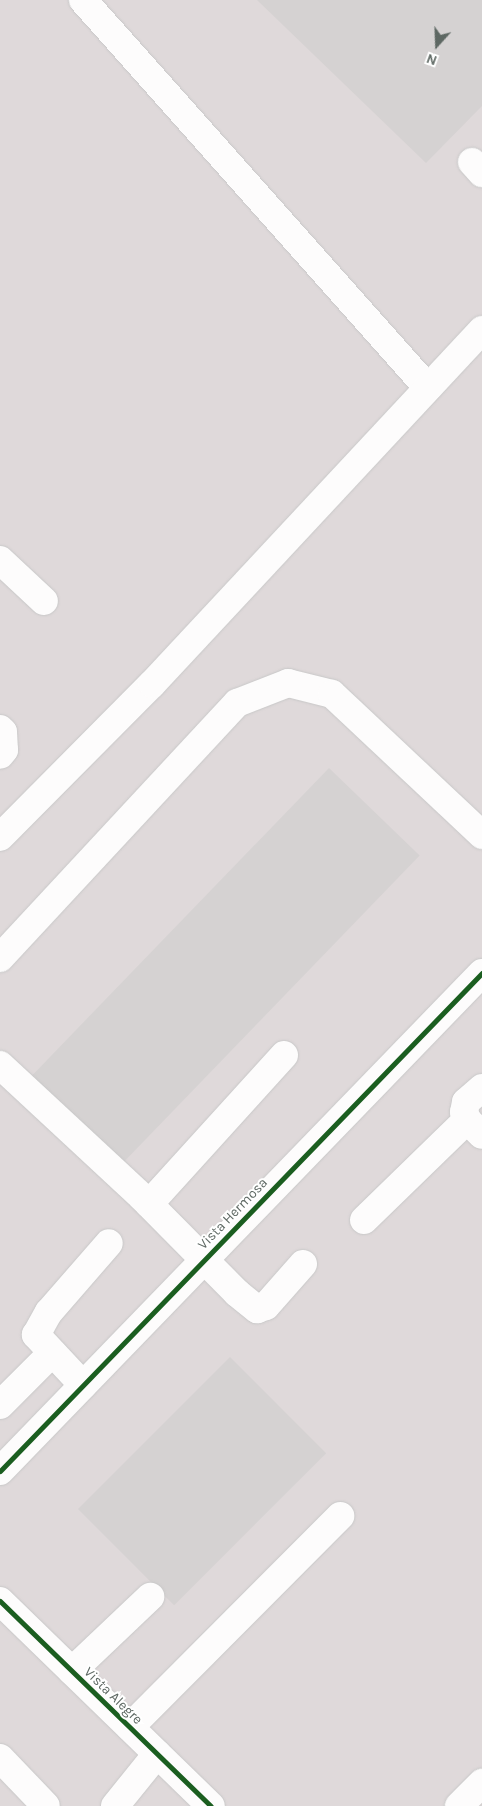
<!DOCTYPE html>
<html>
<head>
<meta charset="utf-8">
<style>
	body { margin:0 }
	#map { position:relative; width:482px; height:1806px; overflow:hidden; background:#efe9eb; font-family:Karla,sans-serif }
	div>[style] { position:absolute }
	.industrial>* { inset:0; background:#dfd9da; transform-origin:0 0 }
	.building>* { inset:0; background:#d5d2d2; transform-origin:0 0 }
	.roads { filter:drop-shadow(0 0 1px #c8c8c8) drop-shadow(0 0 1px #c8c8c8) }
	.minor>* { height:28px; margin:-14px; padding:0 14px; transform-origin:14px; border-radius:14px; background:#fdfcfc }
	.cycleway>* { height:5px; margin:-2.5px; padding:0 2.5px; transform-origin:2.5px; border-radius:2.5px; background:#1b5e20 }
	span { translate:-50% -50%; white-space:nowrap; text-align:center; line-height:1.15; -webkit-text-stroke:4px #fff; paint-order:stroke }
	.street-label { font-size:14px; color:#5e6863 }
	.north { position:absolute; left:412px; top:20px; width:50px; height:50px; -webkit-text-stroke:4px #fff; paint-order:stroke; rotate:200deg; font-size:14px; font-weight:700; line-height:20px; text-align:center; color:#5e6863 }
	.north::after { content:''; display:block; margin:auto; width:18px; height:22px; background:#5e6863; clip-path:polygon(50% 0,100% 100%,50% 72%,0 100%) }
</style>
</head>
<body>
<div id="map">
	<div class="industrial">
		<div style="left:0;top:0;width:482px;height:1806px"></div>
	</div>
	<div class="building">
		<div style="clip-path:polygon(257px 0,482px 0,482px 106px,426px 163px)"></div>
		<div style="left:329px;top:768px;width:126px;height:436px;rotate:44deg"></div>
		<div style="left:230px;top:1357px;width:136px;height:215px;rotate:45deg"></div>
	</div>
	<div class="roads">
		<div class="minor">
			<div style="left:83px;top:0;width:519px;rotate:48.36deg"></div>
			<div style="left:472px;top:162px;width:15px;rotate:48deg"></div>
			<div style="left:0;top:560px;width:60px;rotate:43deg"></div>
			<div style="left:0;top:729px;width:4px;rotate:45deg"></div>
			<div style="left:3px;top:732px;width:18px;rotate:87deg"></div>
			<div style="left:4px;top:750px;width:6px;rotate:129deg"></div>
			<div style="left:0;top:837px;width:216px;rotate:-45.2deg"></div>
			<div style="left:152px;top:684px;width:484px;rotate:-47deg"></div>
			<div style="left:0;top:958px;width:348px;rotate:-47.1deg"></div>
			<div style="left:237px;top:703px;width:55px;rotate:-21.4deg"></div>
			<div style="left:288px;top:683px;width:45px;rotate:14deg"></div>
			<div style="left:332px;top:694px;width:206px;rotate:43.2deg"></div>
			<div style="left:0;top:1065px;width:194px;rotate:42.9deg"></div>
			<div style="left:142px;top:1197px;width:135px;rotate:45.3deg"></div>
			<div style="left:237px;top:1293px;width:26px;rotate:39deg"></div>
			<div style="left:257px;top:1309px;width:9px;rotate:-18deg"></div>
			<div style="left:266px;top:1306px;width:56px;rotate:-48.6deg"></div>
			<div style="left:482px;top:1088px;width:21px;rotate:139deg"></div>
			<div style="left:466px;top:1102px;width:10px;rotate:101deg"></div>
			<div style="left:464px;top:1112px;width:9px;rotate:69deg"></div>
			<div style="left:467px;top:1120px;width:21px;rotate:45deg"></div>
			<div style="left:149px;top:1204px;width:201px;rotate:-47.8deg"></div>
			<div style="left:364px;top:1220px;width:144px;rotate:-44.2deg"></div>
			<div style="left:83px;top:1385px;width:69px;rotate:-133.2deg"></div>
			<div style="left:36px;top:1335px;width:26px;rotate:-61deg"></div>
			<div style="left:49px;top:1312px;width:91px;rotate:-49deg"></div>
			<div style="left:0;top:1405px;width:74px;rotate:-45deg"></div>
			<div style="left:0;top:1471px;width:693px;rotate:-45.94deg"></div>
			<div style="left:0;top:1601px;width:294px;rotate:44.2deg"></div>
			<div style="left:72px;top:1671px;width:108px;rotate:-43.5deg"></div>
			<div style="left:130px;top:1727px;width:298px;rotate:-45.1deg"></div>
			<div style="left:0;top:1758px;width:66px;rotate:46.2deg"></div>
			<div style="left:115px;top:1806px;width:67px;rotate:-51.1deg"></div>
			<div style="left:459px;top:1806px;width:33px;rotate:-45deg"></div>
		</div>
	</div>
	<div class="cycleway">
		<div style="left:0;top:1471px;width:693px;rotate:-45.94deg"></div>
		<div style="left:0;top:1601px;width:294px;rotate:44.2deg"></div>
	</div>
	<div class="street-label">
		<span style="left:233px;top:1214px;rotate:-46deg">Vista Hermosa</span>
		<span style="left:113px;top:1696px;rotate:44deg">Vista Alegre</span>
	</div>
	<div class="north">N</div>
</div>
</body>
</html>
